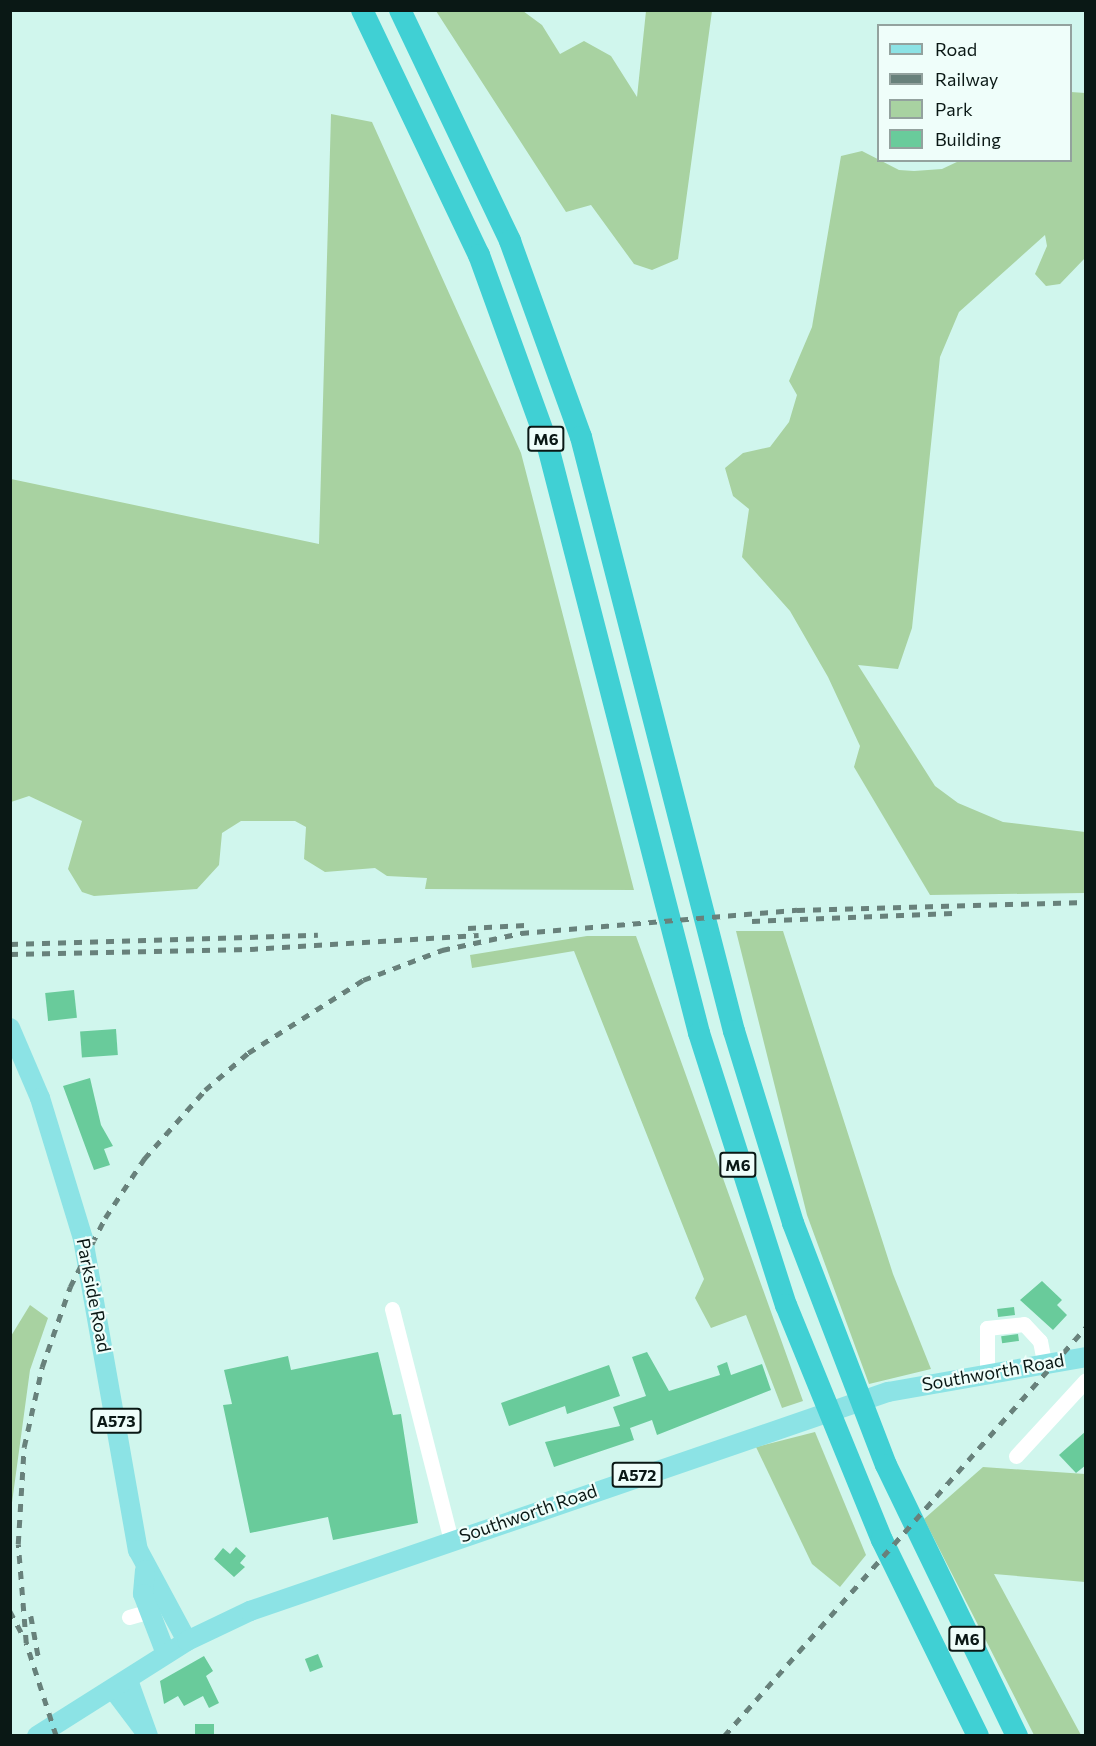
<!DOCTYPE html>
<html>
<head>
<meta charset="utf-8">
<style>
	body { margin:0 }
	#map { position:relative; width:1096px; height:1746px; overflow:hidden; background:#d0f6ed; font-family:Commissioner,sans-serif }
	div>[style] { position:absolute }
	.green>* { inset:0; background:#a8d2a1 }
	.building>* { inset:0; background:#69cb9b; transform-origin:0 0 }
	.minor>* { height:15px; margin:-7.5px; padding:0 7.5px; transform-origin:7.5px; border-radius:7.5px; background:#fff }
	.major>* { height:20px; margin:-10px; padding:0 10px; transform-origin:10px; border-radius:10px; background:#8ce3e5 }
	.highway>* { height:22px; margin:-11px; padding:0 11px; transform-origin:11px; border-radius:11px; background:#40d0d4 }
	.rail>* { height:4.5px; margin-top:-2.25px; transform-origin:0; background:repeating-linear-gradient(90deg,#68817b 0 8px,transparent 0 16px) }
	span { translate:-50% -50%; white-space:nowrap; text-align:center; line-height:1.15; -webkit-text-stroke:4.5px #effefa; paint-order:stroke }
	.shield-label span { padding:2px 4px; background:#effefa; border:2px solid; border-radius:4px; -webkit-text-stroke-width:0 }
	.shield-label { font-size:16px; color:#0a1815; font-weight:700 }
	.street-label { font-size:18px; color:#0a1815 }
	.frame { position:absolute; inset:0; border:12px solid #0a1815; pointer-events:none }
	.legend { position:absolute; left:877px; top:24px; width:195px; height:138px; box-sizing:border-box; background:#effefa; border:2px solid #93a29e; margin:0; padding:8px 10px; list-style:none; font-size:18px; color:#0a1815 }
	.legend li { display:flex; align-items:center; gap:12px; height:30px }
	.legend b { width:30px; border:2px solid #93a29e }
</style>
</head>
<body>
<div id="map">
	<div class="green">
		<div style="clip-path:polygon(436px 11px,523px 11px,542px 25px,560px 54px,584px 41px,611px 56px,637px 97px,646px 11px,712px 11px,678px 259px,652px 270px,634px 264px,591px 205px,566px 212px)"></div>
		<div style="clip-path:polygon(1071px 92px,1085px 93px,1085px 258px,1060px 284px,1046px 286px,1035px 274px,1047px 246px,1045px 235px,959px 312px,940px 357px,912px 628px,898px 669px,858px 665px,935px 786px,958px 803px,1003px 822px,1085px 832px,1085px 893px,930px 895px,854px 767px,860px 746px,828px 677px,790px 611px,742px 557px,749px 509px,733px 496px,725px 468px,743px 453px,770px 447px,789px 422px,797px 395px,789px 381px,812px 327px,841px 156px,862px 151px,899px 170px,914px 171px,942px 169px,959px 161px,1070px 160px)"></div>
		<div style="clip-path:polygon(331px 114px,372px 122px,521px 453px,634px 890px,425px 889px,427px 878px,387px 876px,375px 868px,325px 872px,304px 859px,306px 827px,295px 821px,241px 821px,222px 833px,219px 865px,197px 889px,94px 896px,82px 892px,68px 869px,82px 821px,29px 796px,11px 802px,11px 479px,319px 544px)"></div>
		<div style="clip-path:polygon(736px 931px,783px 931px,893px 1274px,931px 1369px,869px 1384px,807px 1215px)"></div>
		<div style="clip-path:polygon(587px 936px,636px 936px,803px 1401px,782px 1408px,746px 1315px,711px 1328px,695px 1298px,704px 1279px,574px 951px,472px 968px,470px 955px)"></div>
		<div style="clip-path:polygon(30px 1305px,48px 1318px,30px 1370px,11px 1510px,11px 1336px)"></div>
		<div style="clip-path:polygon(815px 1432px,866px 1555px,840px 1587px,812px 1564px,756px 1447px)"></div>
		<div style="clip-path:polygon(983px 1467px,1085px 1474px,1085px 1582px,994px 1574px,1081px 1735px,1034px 1735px,924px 1519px)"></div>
	</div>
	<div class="building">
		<div style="left:74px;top:990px;width:28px;height:29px;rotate:84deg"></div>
		<div style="left:116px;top:1029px;width:26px;height:36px;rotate:86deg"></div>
		<div style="clip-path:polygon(90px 1078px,101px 1125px,113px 1146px,104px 1149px,110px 1165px,94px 1170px,63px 1086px)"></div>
		<div style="clip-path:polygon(1042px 1281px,1062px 1300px,1057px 1305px,1067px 1315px,1053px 1330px,1020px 1300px)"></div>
		<div style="left:1014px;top:1307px;width:8px;height:17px;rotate:83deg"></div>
		<div style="left:1018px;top:1334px;width:7px;height:17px;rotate:82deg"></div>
		<div style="clip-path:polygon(378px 1352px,393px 1415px,401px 1414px,418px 1523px,333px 1540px,328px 1517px,250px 1533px,223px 1405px,232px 1404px,224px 1370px,288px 1356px,291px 1370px)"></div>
		<div style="clip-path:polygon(647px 1352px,669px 1391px,720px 1375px,717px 1366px,727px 1362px,731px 1375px,762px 1364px,771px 1390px,657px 1435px,652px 1420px,630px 1428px,634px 1440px,554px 1467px,545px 1442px,620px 1426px,613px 1407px,646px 1396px,632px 1357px)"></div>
		<div style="clip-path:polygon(609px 1365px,620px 1396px,567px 1414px,565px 1406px,509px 1426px,501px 1403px)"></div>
		<div style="clip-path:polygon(1086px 1431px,1086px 1465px,1076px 1473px,1059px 1455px)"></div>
		<div style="clip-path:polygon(236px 1547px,246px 1556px,240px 1563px,245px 1567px,234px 1577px,214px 1559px,223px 1548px,230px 1554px)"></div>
		<div style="left:318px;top:1654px;width:14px;height:14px;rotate:69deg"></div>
		<div style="clip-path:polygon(204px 1656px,213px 1671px,206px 1676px,219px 1703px,209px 1708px,203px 1696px,184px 1706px,178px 1696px,164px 1704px,160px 1681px)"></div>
		<div style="left:214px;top:1724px;width:12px;height:19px;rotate:90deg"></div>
	</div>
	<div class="minor">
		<div style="left:392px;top:1309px;width:238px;rotate:75.7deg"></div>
		<div style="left:987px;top:1371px;width:43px;rotate:-90deg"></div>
		<div style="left:987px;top:1328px;width:37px;rotate:-6deg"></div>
		<div style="left:1024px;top:1324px;width:23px;rotate:47deg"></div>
		<div style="left:1040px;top:1341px;width:20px;rotate:79deg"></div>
		<div style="left:1016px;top:1456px;width:103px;rotate:-47.4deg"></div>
		<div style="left:129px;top:1617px;width:22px;rotate:-16deg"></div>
	</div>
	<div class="major">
		<div style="left:10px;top:1028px;width:76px;rotate:66.8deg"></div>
		<div style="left:40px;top:1098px;width:147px;rotate:73deg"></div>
		<div style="left:83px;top:1239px;width:316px;rotate:80deg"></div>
		<div style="left:138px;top:1550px;width:103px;rotate:61.7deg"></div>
		<div style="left:145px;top:1570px;width:24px;rotate:95deg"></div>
		<div style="left:143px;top:1594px;width:64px;rotate:69deg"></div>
		<div style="left:128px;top:1680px;width:59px;rotate:70.3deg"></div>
		<div style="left:113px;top:1689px;width:51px;rotate:52.9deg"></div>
		<div style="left:37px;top:1736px;width:178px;rotate:-32.3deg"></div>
		<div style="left:187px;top:1641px;width:70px;rotate:-25.5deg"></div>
		<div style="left:250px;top:1611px;width:675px;rotate:-18.95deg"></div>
		<div style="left:888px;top:1392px;width:201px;rotate:-10deg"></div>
	</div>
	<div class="highway">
		<div style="left:362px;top:10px;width:272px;rotate:64.5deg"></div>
		<div style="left:479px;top:255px;width:200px;rotate:70.1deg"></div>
		<div style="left:547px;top:443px;width:609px;rotate:75.55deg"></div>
		<div style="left:699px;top:1033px;width:286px;rotate:72.3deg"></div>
		<div style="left:786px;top:1305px;width:254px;rotate:67.8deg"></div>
		<div style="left:882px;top:1540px;width:218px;rotate:63.9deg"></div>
		<div style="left:400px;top:10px;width:256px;rotate:64.5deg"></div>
		<div style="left:510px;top:241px;width:208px;rotate:70.1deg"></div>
		<div style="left:581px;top:437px;width:613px;rotate:75.56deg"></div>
		<div style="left:734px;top:1031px;width:201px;rotate:72.9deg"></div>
		<div style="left:793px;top:1223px;width:259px;rotate:69deg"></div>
		<div style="left:886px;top:1465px;width:301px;rotate:64.2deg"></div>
	</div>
	<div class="rail">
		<div style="left:752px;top:921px;width:201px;rotate:-2.3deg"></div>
		<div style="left:468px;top:928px;width:57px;rotate:-3deg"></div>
		<div style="left:10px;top:944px;width:308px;rotate:-1.7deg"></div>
		<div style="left:10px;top:954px;width:240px;rotate:-1.2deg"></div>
		<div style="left:250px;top:949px;width:229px;rotate:-3.5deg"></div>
		<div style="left:10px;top:1611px;width:24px;rotate:62deg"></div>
		<div style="left:31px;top:1616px;width:45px;rotate:79.7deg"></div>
		<div style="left:56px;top:1736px;width:98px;rotate:-107.9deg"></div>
		<div style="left:26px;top:1643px;width:99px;rotate:-94.6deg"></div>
		<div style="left:18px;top:1544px;width:97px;rotate:-86.5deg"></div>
		<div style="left:24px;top:1447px;width:82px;rotate:-77.3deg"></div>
		<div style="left:42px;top:1367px;width:85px;rotate:-70.7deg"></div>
		<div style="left:70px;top:1287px;width:77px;rotate:-63.1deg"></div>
		<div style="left:105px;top:1218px;width:71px;rotate:-56.5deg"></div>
		<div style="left:144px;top:1159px;width:92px;rotate:-48.5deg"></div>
		<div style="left:205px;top:1090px;width:57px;rotate:-40.7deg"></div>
		<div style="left:248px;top:1053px;width:136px;rotate:-32.4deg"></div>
		<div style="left:363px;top:980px;width:85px;rotate:-20.8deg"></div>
		<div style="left:442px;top:950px;width:81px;rotate:-12.1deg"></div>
		<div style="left:521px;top:933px;width:277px;rotate:-4.8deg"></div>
		<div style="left:797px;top:910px;width:289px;rotate:-1.6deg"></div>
		<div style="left:724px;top:1736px;width:546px;rotate:-48.49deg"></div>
	</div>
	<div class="shield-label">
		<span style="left:546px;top:439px">M6</span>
		<span style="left:738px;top:1165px">M6</span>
		<span style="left:116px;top:1421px">A573</span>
		<span style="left:637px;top:1475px">A572</span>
		<span style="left:967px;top:1639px">M6</span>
	</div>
	<div class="street-label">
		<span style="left:94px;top:1295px;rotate:79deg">Parkside Road</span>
		<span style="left:993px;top:1372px;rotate:-10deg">Southworth Road</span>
		<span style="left:528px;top:1513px;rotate:-19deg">Southworth Road</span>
	</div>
	<div class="frame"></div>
	<ul class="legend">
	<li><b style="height:8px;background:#8ce3e5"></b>Road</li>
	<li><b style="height:8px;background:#68817b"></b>Railway</li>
	<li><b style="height:16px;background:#a8d2a1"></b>Park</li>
	<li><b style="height:16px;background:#69cb9b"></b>Building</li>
	</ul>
</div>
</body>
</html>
